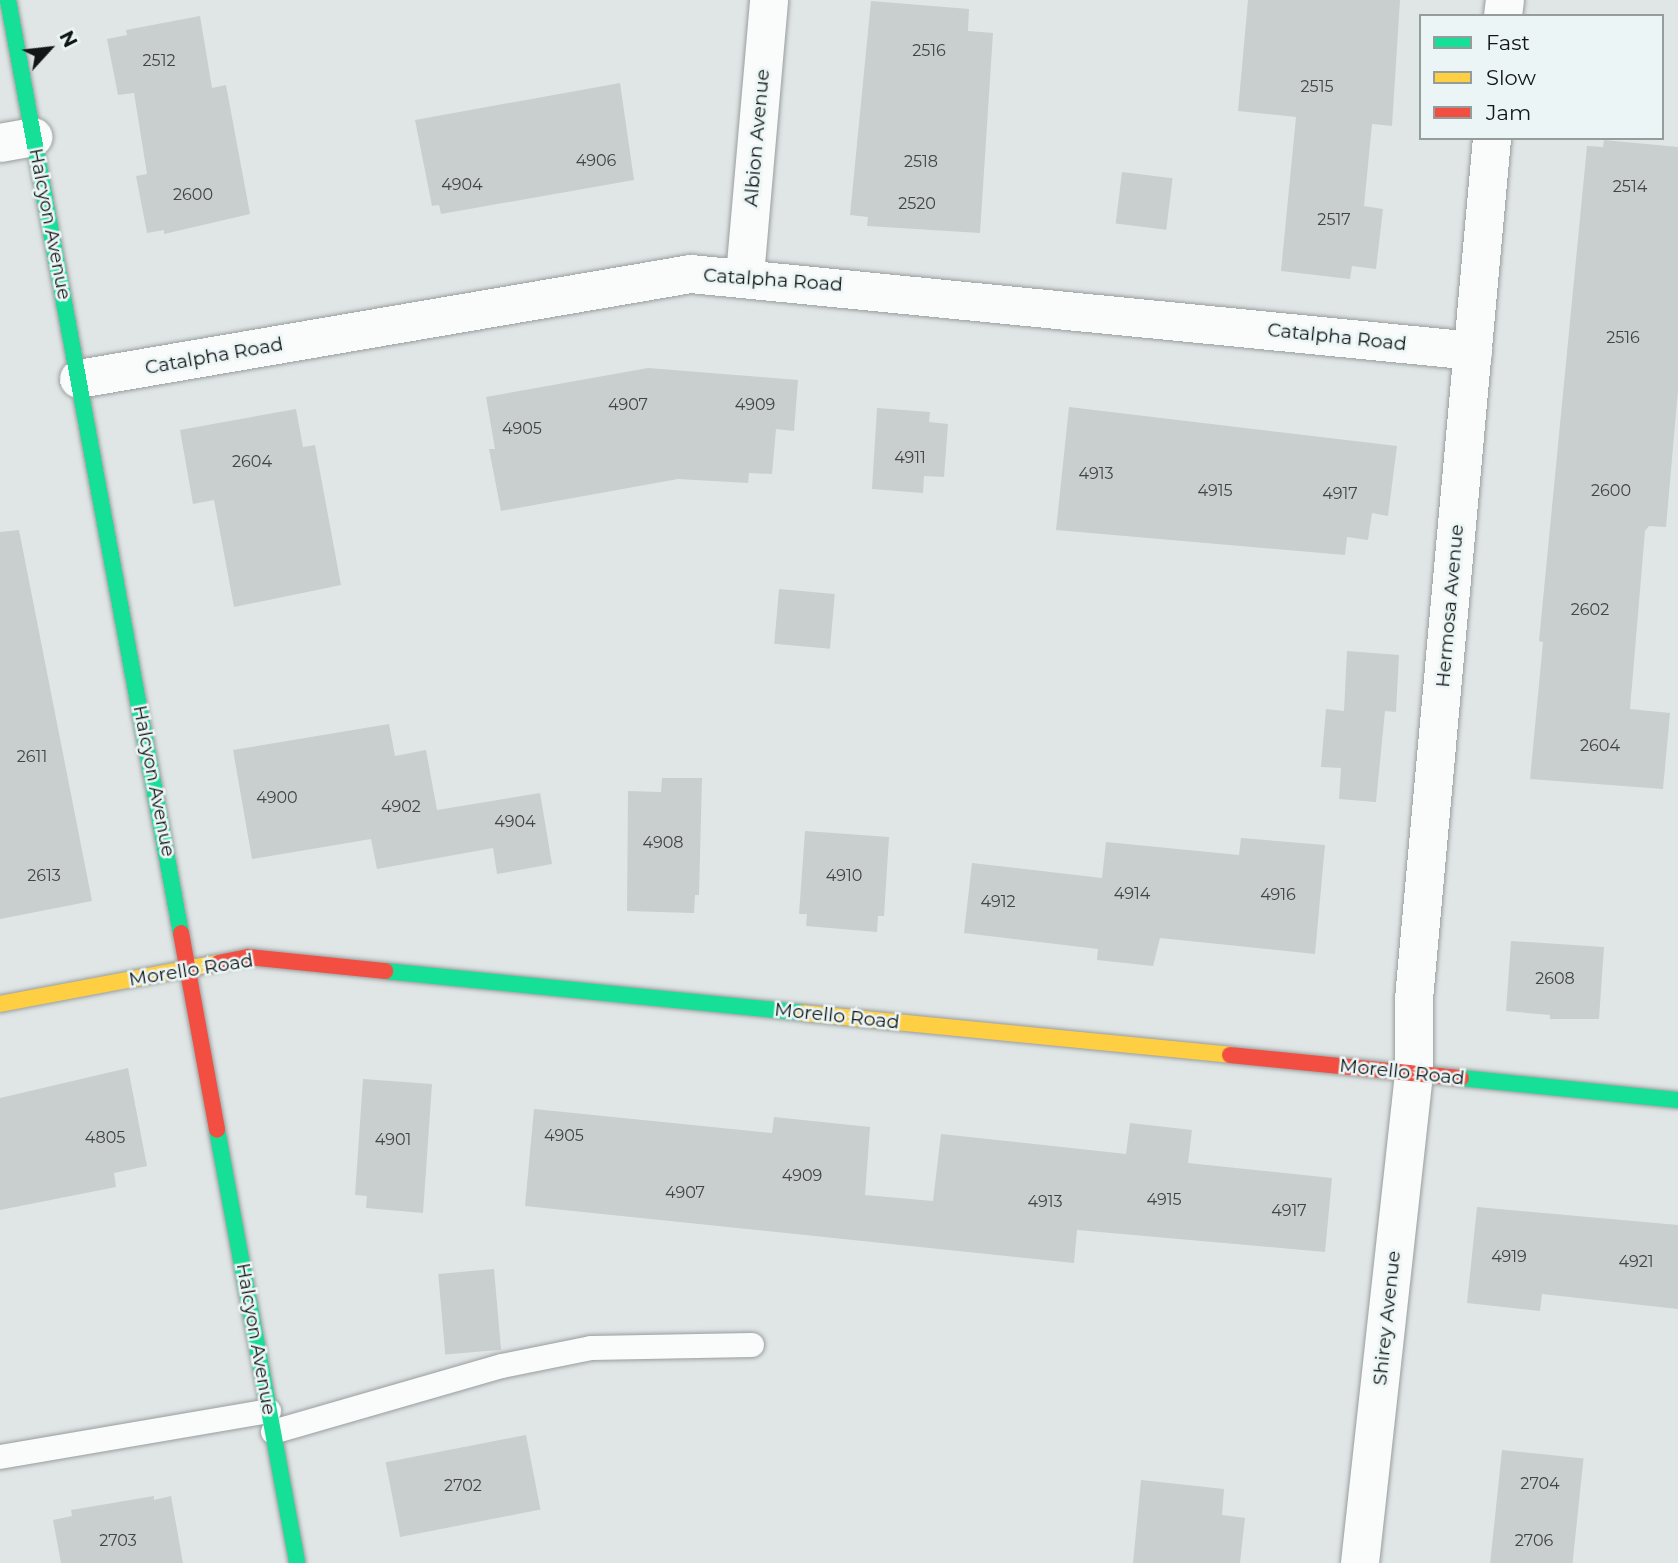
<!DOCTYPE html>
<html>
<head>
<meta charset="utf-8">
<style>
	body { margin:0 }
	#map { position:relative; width:1678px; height:1563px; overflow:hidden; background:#e0e6e6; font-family:Montserrat,sans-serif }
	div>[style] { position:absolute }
	.building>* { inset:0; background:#c9cece; transform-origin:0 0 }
	.roads { filter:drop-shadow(0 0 2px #999d9d) drop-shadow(0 0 2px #999d9d) }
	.lane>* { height:24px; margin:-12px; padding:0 12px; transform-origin:12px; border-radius:12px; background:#fafbfb }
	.street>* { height:38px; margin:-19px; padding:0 19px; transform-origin:19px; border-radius:19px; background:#fafbfb }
	.fast>* { height:16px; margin:-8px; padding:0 8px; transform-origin:8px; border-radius:8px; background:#16e098 }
	.slow>* { height:16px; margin:-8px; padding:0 8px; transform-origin:8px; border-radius:8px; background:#ffcf43 }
	.jam>* { height:16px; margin:-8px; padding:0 8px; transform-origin:8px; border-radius:8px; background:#f24e42 }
	span { translate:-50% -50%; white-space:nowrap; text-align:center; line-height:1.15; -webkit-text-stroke:5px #ebf5f5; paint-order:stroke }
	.number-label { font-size:16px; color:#424545 }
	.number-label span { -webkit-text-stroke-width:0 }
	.street-label { font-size:19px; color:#131616 }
	.legend { position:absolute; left:1419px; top:14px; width:245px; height:126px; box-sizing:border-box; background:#ebf5f5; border:2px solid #959c9c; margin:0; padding:9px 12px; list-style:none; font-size:21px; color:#131616 }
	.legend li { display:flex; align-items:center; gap:14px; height:35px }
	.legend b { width:35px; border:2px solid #959c9c }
	.north { position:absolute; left:14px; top:14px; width:70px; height:70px; -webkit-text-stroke:5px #ebf5f5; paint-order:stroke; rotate:63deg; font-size:19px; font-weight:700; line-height:28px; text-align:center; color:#131616 }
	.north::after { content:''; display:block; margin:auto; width:24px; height:32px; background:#131616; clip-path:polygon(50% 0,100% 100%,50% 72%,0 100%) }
</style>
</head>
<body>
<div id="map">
	<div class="building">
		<div style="clip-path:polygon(1248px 0,1400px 0,1392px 126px,1372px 124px,1364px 206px,1383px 209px,1376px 269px,1352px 266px,1350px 279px,1281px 271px,1296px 117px,1238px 111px)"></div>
		<div style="clip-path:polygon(871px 1px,969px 9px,968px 31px,993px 33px,980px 233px,867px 226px,868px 217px,850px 215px)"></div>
		<div style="clip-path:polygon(200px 16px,212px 88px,226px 85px,250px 214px,164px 234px,164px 230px,147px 233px,136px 176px,147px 174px,134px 93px,118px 95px,107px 39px,127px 35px,126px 30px)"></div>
		<div style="clip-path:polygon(620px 83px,634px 180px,441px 214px,439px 205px,432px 206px,415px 120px)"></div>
		<div style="clip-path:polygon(1604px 140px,1678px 147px,1678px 390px,1666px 527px,1649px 526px,1645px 531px,1630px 709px,1670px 713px,1663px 789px,1530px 779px,1543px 642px,1539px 641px,1587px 146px,1603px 147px)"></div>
		<div style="left:1122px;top:172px;width:51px;height:52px;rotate:7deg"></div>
		<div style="clip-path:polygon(648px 368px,798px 380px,794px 431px,776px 429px,772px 474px,749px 473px,748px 483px,678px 479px,501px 511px,489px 449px,495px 449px,486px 397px)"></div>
		<div style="clip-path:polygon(1069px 407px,1397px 446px,1388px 516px,1372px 513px,1368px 540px,1347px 537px,1345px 555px,1056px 530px)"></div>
		<div style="clip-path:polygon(877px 408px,930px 412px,929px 422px,948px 424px,944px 477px,924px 476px,923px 493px,872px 489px)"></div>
		<div style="clip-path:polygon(296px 409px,303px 447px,315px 445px,341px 585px,234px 607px,214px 500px,193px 504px,180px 430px)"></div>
		<div style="clip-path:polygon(19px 530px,92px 901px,0 919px,0 532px)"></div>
		<div style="left:779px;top:589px;width:56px;height:55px;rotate:5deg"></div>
		<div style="clip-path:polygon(1347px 651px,1399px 655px,1396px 712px,1385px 711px,1376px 802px,1339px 799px,1341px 768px,1321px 767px,1326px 709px,1344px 711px)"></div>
		<div style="clip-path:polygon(389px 724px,395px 756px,426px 750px,437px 810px,540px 793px,552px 864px,497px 874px,493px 848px,377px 869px,371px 839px,252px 859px,233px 750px)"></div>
		<div style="clip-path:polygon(662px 778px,702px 778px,699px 895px,695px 895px,694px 913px,627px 911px,628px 791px,661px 792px)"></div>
		<div style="clip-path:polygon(805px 831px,889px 837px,884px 916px,878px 916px,877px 932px,806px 926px,807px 914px,799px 914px)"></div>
		<div style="clip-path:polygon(1241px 838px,1325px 845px,1315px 954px,1160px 938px,1153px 966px,1097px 960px,1098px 949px,964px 933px,972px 863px,1102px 878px,1106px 842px,1239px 855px)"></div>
		<div style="clip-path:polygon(1511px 941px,1604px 947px,1599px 1019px,1550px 1019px,1550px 1015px,1506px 1011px)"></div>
		<div style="clip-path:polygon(128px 1068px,147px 1166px,114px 1173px,116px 1187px,0 1210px,0 1098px)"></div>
		<div style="clip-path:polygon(363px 1079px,432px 1084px,423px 1213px,366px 1208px,367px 1196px,355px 1195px)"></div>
		<div style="clip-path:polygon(534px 1109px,772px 1133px,774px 1117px,870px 1127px,865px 1195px,933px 1201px,941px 1134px,1126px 1154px,1130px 1123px,1192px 1130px,1188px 1163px,1332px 1178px,1325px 1252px,1077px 1230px,1074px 1263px,525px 1206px)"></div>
		<div style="clip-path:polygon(1477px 1207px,1678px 1225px,1678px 1309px,1542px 1294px,1540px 1311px,1467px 1303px)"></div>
		<div style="left:494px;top:1269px;width:81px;height:56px;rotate:85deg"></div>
		<div style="left:526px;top:1435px;width:76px;height:143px;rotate:79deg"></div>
		<div style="left:1502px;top:1450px;width:82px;height:114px;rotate:6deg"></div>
		<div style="clip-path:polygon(1141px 1480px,1224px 1489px,1222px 1515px,1245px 1518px,1240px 1563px,1133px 1563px)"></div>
		<div style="clip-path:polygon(154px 1496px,154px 1500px,171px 1496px,183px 1563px,61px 1563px,53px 1520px,72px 1516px,71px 1510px)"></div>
	</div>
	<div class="roads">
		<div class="lane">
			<div style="left:273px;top:1432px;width:238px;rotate:-16.1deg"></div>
			<div style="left:502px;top:1366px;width:91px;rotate:-11.4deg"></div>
			<div style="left:591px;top:1348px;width:161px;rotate:-1.1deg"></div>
			<div style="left:0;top:1457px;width:273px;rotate:-9.7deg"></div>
		</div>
		<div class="street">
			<div style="left:1503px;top:16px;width:16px;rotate:-83deg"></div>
			<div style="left:0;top:143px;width:34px;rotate:-10deg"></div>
			<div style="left:745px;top:276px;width:277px;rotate:-85deg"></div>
			<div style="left:79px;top:379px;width:621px;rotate:-9.74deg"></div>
			<div style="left:691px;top:274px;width:786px;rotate:5.62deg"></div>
			<div style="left:1360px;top:1563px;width:493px;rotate:-83.7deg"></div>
			<div style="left:1414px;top:1073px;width:74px;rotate:-90deg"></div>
			<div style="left:1414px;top:999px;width:865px;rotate:-84.82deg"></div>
		</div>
		<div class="fast">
			<div style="left:8px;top:0;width:949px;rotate:79.5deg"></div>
			<div style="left:385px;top:971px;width:421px;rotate:5.7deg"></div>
			<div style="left:1461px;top:1078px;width:218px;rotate:5.8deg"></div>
			<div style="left:217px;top:1130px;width:440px;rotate:79.5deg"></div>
		</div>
		<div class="slow">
			<div style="left:0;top:1004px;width:222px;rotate:-10.7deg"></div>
			<div style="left:804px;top:1013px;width:428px;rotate:5.6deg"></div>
		</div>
		<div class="jam">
			<div style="left:181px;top:933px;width:200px;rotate:79.6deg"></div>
			<div style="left:218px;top:963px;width:32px;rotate:-11deg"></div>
			<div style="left:249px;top:957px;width:137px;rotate:5.9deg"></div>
			<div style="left:1230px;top:1055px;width:232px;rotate:5.7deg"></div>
		</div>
	</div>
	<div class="number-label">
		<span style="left:929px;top:51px">2516</span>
		<span style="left:159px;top:61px">2512</span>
		<span style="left:1317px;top:87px">2515</span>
		<span style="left:596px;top:161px">4906</span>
		<span style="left:921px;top:162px">2518</span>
		<span style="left:462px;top:185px">4904</span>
		<span style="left:1630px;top:187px">2514</span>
		<span style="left:193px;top:195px">2600</span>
		<span style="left:917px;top:204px">2520</span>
		<span style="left:1334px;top:220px">2517</span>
		<span style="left:1623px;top:338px">2516</span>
		<span style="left:628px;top:405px">4907</span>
		<span style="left:755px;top:405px">4909</span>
		<span style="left:522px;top:429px">4905</span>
		<span style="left:910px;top:458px">4911</span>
		<span style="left:252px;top:462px">2604</span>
		<span style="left:1096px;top:474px">4913</span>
		<span style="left:1215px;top:491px">4915</span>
		<span style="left:1611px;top:491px">2600</span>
		<span style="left:1340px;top:494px">4917</span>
		<span style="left:1590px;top:610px">2602</span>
		<span style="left:1600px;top:746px">2604</span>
		<span style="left:32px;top:757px">2611</span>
		<span style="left:277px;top:798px">4900</span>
		<span style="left:401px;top:807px">4902</span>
		<span style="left:515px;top:822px">4904</span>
		<span style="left:663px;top:843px">4908</span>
		<span style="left:44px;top:876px">2613</span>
		<span style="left:844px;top:876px">4910</span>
		<span style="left:1132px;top:894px">4914</span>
		<span style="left:1278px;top:895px">4916</span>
		<span style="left:998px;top:902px">4912</span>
		<span style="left:1555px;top:979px">2608</span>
		<span style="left:564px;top:1136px">4905</span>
		<span style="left:105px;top:1138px">4805</span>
		<span style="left:393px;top:1140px">4901</span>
		<span style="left:802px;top:1176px">4909</span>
		<span style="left:685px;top:1193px">4907</span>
		<span style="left:1164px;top:1200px">4915</span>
		<span style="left:1045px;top:1202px">4913</span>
		<span style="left:1289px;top:1211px">4917</span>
		<span style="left:1509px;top:1257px">4919</span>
		<span style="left:1636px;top:1262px">4921</span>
		<span style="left:1540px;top:1484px">2704</span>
		<span style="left:463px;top:1486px">2702</span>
		<span style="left:118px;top:1541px">2703</span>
		<span style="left:1534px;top:1541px">2706</span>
	</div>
	<div class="street-label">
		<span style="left:757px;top:138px;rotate:-85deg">Albion Avenue</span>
		<span style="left:50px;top:224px;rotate:79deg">Halcyon Avenue</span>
		<span style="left:773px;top:280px;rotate:4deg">Catalpha Road</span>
		<span style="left:1337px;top:337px;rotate:6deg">Catalpha Road</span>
		<span style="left:214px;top:356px;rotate:-10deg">Catalpha Road</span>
		<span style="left:1450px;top:606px;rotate:-85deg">Hermosa Avenue</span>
		<span style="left:154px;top:781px;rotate:79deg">Halcyon Avenue</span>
		<span style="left:191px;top:970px;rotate:-9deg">Morello Road</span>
		<span style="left:837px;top:1016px;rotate:6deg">Morello Road</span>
		<span style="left:1402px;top:1072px;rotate:6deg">Morello Road</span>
		<span style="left:1387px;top:1318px;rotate:-84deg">Shirey Avenue</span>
		<span style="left:256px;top:1339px;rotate:80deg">Halcyon Avenue</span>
	</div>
	<ul class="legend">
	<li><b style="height:9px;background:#16e098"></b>Fast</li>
	<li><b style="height:9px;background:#ffcf43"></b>Slow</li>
	<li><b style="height:9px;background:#f24e42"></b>Jam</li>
	</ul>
	<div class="north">N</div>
</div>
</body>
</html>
